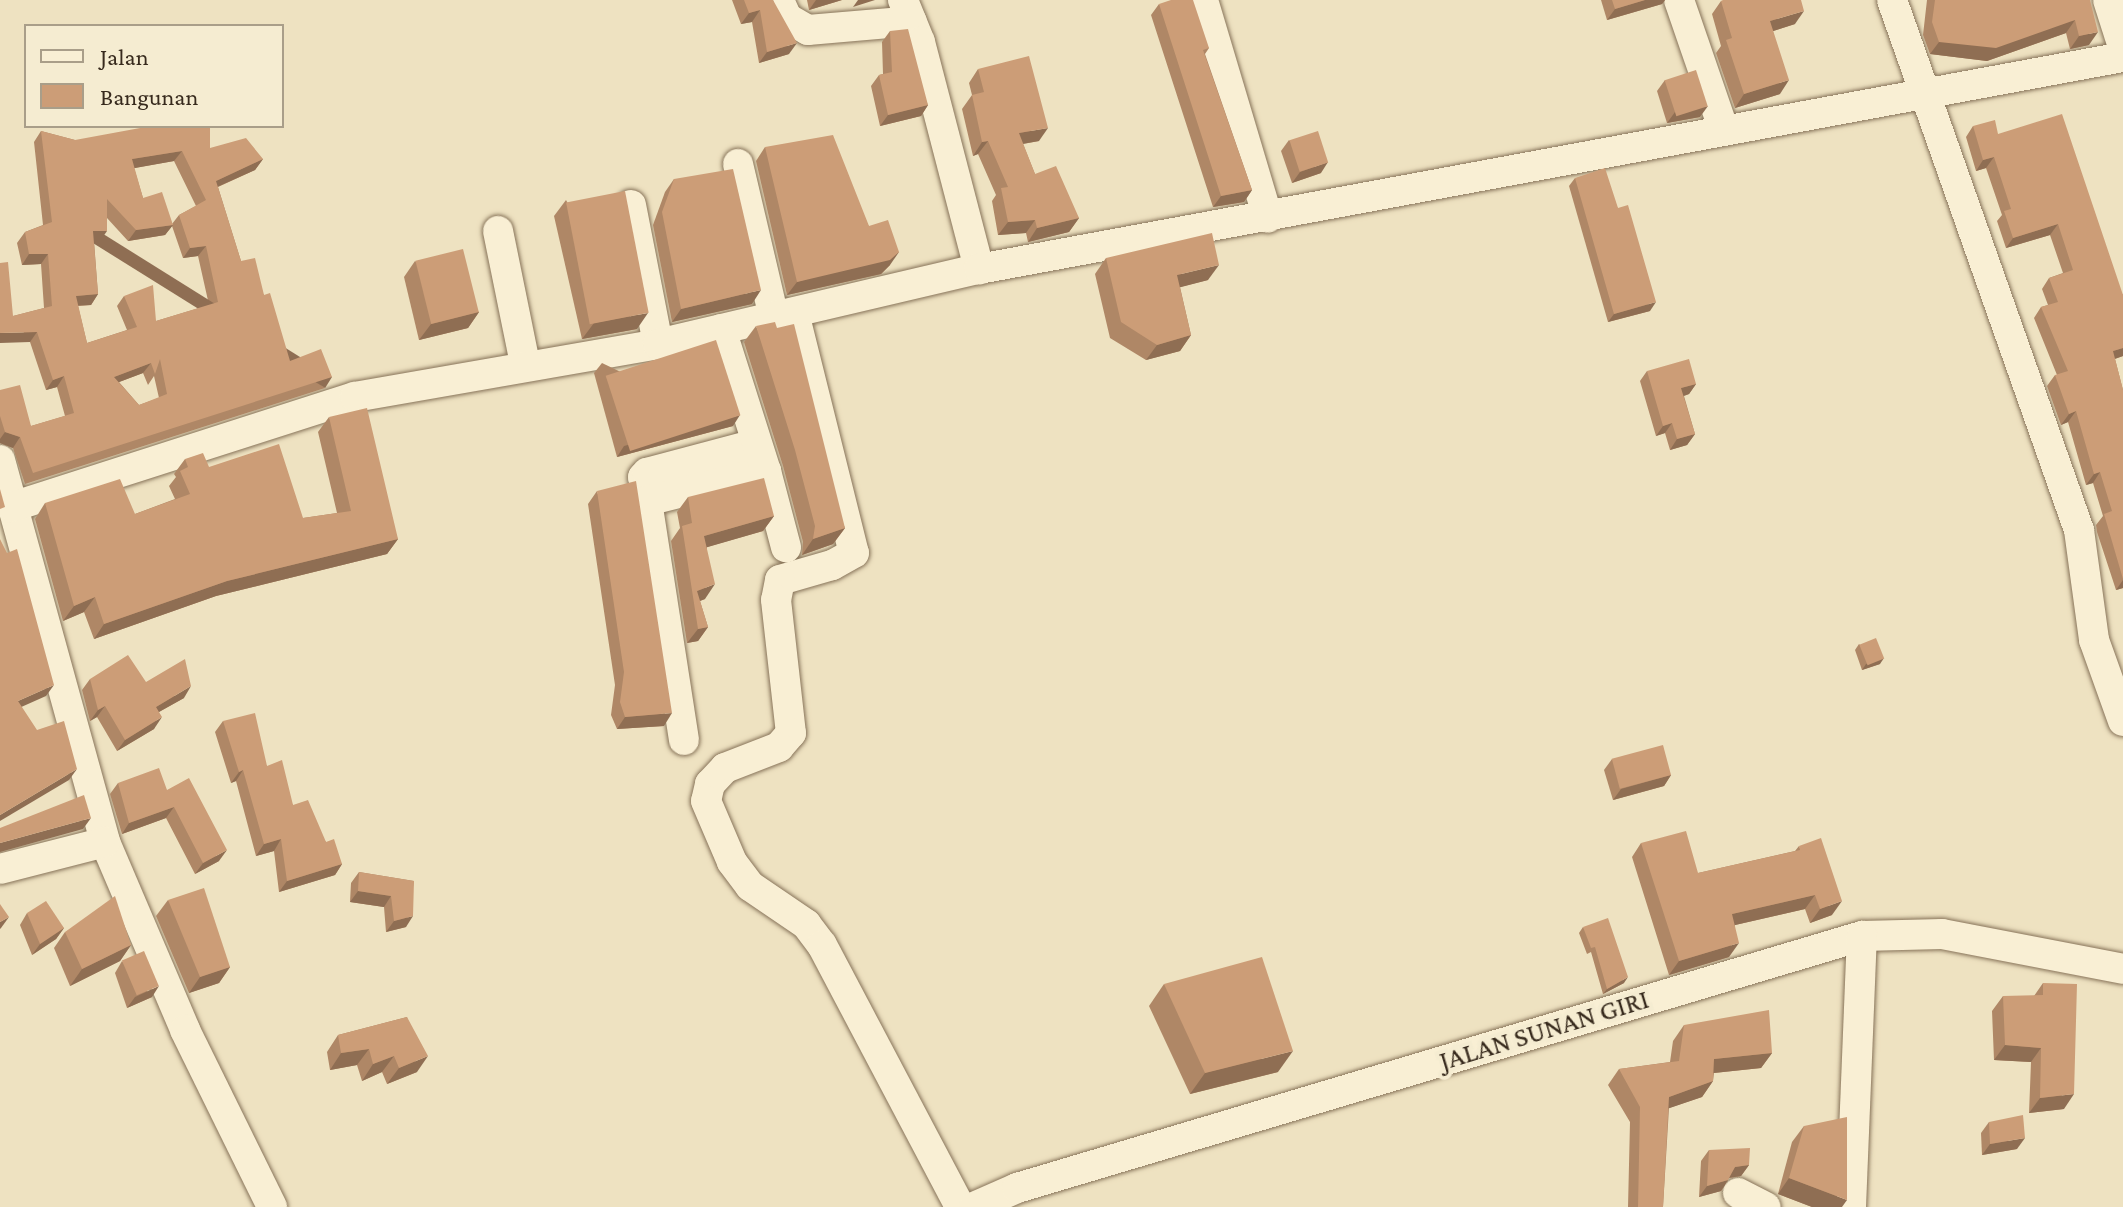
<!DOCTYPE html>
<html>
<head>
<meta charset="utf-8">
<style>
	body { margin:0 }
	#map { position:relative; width:2123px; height:1207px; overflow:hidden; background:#eee2c1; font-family:"Crimson Pro",serif }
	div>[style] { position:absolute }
	.roads { filter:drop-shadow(0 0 2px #877359) drop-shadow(0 0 2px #877359) }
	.minor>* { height:30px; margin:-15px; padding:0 15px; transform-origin:15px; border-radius:15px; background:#f9efd4 }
	.wall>* { inset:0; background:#af8766 }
	.shaded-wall>* { inset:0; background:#8f6e53; transform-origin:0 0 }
	.building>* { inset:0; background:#cc9d77; transform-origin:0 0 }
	span { translate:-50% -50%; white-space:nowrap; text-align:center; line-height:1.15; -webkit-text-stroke:8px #f5ecd1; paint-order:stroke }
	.street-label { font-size:28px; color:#372a1d }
	.legend { position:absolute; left:24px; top:24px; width:260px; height:104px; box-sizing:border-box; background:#f5ecd1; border:2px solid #a99e89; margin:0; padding:10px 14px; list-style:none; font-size:24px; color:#372a1d }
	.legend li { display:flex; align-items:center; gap:16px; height:40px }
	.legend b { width:40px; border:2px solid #a99e89 }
</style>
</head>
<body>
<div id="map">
	<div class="roads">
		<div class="minor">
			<div style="left:779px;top:0;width:20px;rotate:66deg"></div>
			<div style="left:787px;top:18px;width:24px;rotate:30deg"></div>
			<div style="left:808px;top:30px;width:104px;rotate:-4.9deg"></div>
			<div style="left:903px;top:0;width:45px;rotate:68deg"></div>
			<div style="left:920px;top:42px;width:235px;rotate:75.4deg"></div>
			<div style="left:1203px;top:0;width:227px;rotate:73.4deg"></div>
			<div style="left:1679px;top:0;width:135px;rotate:71deg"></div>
			<div style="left:1892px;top:0;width:562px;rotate:70.57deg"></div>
			<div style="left:2079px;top:530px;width:111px;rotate:82.2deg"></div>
			<div style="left:2094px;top:640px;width:86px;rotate:70.3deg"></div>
			<div style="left:2108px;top:0;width:49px;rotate:72.3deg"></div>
			<div style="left:738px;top:164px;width:158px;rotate:76.8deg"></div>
			<div style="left:631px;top:205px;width:142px;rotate:79deg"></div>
			<div style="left:498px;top:231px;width:136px;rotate:78.5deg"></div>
			<div style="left:794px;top:313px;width:247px;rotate:76deg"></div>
			<div style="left:854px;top:553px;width:25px;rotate:151deg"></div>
			<div style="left:832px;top:565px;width:54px;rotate:163.9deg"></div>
			<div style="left:780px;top:580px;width:20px;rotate:101deg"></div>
			<div style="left:776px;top:600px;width:134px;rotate:83.6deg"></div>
			<div style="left:791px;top:733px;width:18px;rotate:131deg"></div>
			<div style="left:779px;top:747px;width:58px;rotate:158.7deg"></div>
			<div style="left:725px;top:768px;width:22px;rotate:133deg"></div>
			<div style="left:710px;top:784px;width:17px;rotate:103deg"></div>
			<div style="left:706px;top:801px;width:66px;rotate:66.9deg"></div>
			<div style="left:732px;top:862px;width:30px;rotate:53deg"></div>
			<div style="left:750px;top:886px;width:68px;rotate:34.2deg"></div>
			<div style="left:806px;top:924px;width:26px;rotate:53deg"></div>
			<div style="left:822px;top:945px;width:296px;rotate:62.2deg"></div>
			<div style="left:0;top:460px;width:396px;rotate:74.6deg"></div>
			<div style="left:105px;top:842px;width:204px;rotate:66.9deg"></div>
			<div style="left:185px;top:1030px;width:197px;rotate:63.8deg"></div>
			<div style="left:766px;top:471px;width:79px;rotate:75.3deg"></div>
			<div style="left:647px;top:501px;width:24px;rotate:-99deg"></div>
			<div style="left:643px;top:477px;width:6px;rotate:-45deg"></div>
			<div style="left:647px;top:473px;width:113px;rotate:-14.9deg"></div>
			<div style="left:12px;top:507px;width:360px;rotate:-17.8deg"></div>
			<div style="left:355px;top:397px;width:308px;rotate:-9.9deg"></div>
			<div style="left:658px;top:344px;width:330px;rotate:-13.2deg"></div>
			<div style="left:979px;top:269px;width:1163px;rotate:-10.5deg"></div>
			<div style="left:684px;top:740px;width:242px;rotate:-98.8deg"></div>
			<div style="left:647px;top:501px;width:123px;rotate:-14.1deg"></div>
			<div style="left:766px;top:471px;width:149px;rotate:-107.6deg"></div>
			<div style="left:0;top:869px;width:108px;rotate:-14.4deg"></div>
			<div style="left:1738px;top:1193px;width:31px;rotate:27deg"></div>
			<div style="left:974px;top:1207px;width:47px;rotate:-23.8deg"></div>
			<div style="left:1017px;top:1188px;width:882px;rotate:-16.61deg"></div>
			<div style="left:1862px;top:936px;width:80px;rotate:-1.4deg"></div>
			<div style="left:1942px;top:934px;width:184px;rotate:10.9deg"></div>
			<div style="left:1851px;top:1207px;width:271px;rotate:-87.7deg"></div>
		</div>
	</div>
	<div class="wall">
		<div style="clip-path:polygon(732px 0,773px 0,789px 54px,759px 63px,752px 22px,741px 24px)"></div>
		<div style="clip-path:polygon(807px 0,842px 0,809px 10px)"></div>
		<div style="clip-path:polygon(1601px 0,1665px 0,1662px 4px,1607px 20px)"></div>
		<div style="clip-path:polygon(1927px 0,2090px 0,2089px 45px,2070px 49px,2066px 33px,1987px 61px,1930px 54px,1923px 35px)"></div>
		<div style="clip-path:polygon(1721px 1px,1795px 24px,1773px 31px,1780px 94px,1735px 108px,1716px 53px,1721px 46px,1712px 14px)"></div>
		<div style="clip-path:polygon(1159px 4px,1209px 48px,1205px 54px,1252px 190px,1244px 202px,1213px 207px,1151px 15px)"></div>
		<div style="clip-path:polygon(890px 31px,928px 105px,921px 116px,880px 126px,871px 86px,879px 75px,883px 74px,882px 42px)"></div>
		<div style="clip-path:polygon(978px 69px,1039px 141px,1023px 144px,1035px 174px,1079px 218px,1069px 232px,1028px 242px,1026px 233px,998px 235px,992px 201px,996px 195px,978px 154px,973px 156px,962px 109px,972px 95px,969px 83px)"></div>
		<div style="clip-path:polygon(1665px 80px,1700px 117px,1667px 123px,1657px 91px)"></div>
		<div style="clip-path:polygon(1973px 126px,1998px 134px,2123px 295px,2123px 356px,2115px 359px,2123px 390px,2123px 588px,2116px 590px,2097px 532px,2096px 525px,2103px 516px,2093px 483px,2086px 485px,2068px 422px,2061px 425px,2047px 386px,2055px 375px,2057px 375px,2034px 318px,2041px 307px,2048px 305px,2042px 289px,2049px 278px,2063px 273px,2050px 235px,2006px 248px,1997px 221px,2002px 215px,1986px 168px,1976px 171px,1966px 137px)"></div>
		<div style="clip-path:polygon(evenodd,41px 131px,75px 140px,210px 148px,263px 159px,255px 170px,218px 187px,241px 261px,264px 295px,290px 361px,325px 388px,25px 484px,13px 448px,0 443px,0 390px,31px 426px,65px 416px,57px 387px,46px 390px,30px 342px,13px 316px,44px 308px,41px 264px,22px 265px,17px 243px,25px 232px,43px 225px,34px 142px,41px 131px,174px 161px,196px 206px,179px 215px,172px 224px,143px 198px,134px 168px,174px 161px,41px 131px,107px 218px,128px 241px,165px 235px,172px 226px,183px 258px,198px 256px,209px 305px,156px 321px,124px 296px,117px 306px,127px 330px,87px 343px,78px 306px,91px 305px,98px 294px,94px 241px,100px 241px,107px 218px,41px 131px,143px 373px,148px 385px,154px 376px,159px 398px,139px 405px,119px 382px,143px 373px)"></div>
		<div style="clip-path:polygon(1289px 140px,1321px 173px,1292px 183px,1281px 151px)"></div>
		<div style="clip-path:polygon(765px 147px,869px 226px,890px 265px,881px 274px,787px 295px,756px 161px)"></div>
		<div style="clip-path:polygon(1575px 178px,1618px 208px,1650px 311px,1608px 322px,1569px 186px)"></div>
		<div style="clip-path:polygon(674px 179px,752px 304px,672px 322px,653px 225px,665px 192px)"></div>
		<div style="clip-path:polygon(566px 200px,637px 329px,582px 339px,554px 216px)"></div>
		<div style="clip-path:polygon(1106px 258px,1208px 280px,1180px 287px,1191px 335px,1180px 351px,1146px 360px,1110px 338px,1095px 274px)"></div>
		<div style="clip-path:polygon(415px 261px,479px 312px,468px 328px,419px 340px,404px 277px)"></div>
		<div style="clip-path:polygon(756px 326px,845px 528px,833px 544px,802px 555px,803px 542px,783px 466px,744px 342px)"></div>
		<div style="clip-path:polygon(602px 363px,733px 426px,617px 457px,594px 373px)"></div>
		<div style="clip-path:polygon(1647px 371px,1696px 384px,1689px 394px,1684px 396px,1695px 434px,1687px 445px,1670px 450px,1665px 433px,1656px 436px,1640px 381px)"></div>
		<div style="clip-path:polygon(329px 417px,398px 539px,387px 554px,216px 596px,94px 639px,84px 612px,63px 621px,35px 519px,45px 503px,135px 514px,175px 499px,169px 486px,176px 477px,174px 474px,185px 459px,209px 467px,303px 518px,337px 513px,318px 432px)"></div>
		<div style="clip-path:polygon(597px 491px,664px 726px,617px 729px,611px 715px,615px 685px,588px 504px)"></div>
		<div style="clip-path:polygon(688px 497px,774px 516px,763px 531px,707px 547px,705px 599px,700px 601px,708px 627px,698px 641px,687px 643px,671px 541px,680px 528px,677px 512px)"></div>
		<div style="clip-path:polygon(1859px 644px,1880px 664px,1862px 670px,1855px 650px)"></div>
		<div style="clip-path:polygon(90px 679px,184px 698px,159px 712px,154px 729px,117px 751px,97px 717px,90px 721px,82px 690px)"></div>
		<div style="clip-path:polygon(223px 721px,267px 766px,293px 805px,326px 842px,342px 864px,335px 875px,279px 892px,274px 851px,256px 856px,236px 781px,231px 783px,215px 732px)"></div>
		<div style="clip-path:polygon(1612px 759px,1671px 775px,1664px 786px,1613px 800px,1604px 770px)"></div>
		<div style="clip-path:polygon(118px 783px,167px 790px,219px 861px,195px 874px,166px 818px,122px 834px,110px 794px)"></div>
		<div style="clip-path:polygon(1641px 843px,1698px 873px,1795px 851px,1799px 846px,1832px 915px,1810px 923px,1805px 909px,1735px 925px,1729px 957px,1669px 975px,1632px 857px)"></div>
		<div style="clip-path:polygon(359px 872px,414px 881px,406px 927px,386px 932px,384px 907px,350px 902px,351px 883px)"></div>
		<div style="clip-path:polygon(168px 900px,230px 967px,219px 983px,189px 993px,156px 916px)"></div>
		<div style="clip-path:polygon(27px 913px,64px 928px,56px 939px,32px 955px,20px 925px)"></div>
		<div style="clip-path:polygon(1583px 927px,1624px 983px,1603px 994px,1591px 952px,1587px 954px,1579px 933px)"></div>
		<div style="clip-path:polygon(65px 932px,131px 945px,120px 961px,70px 986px,54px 948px)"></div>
		<div style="clip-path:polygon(122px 961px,152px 997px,127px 1008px,115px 973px)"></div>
		<div style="clip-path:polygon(2043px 983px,2064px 1109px,2029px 1113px,2031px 1062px,1994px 1060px,1992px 1011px,2003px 996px,2034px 996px)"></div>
		<div style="clip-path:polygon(1164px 984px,1278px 1072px,1190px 1094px,1149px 1006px)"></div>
		<div style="clip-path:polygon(407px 1017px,417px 1072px,387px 1084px,382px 1072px,362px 1081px,357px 1065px,330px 1070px,327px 1052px,338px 1035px)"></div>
		<div style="clip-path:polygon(1684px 1025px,1772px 1053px,1761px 1068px,1714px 1073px,1713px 1081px,1702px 1097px,1669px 1108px,1663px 1207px,1628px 1207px,1630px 1122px,1608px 1085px,1619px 1069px,1670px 1062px,1673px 1041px)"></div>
		<div style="clip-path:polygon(1989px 1122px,2017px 1149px,1982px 1155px,1981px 1133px)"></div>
		<div style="clip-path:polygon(1804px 1126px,1842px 1207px,1812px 1207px,1778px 1194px,1792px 1142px)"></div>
		<div style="clip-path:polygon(1709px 1150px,1749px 1165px,1741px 1176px,1729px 1178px,1721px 1191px,1699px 1197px,1701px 1161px)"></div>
	</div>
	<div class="shaded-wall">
		<div style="clip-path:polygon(816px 0,842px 0,809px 10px)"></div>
		<div style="clip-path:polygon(858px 0,875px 0,853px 7px)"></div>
		<div style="clip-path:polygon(1645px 0,1665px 0,1662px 4px,1607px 20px,1615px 9px)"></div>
		<div style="clip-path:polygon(760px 10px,752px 22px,741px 24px,749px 13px)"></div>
		<div style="clip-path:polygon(1804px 11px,1795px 24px,1761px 35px,1770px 21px)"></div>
		<div style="clip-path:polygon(2075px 20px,2066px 33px,1987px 61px,1930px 54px,1939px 42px)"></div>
		<div style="clip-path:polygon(2098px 32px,2089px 45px,2070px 49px,2079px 36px)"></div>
		<div style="clip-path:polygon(797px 43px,789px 54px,759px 63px,767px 52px)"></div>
		<div style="clip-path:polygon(1789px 80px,1780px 94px,1735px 108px,1744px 94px)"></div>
		<div style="clip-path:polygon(928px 105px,921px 116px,880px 126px,888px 115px)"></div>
		<div style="clip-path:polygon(1708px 106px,1700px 117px,1667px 123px,1675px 112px)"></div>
		<div style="clip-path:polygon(1048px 128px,1039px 141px,1010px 146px,1019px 133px)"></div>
		<div style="clip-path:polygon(988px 141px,978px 154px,973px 156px,982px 142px)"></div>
		<div style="clip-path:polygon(182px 151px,174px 161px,124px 170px,132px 159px)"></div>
		<div style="clip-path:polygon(1994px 157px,1986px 168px,1976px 171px,1983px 160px)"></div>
		<div style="clip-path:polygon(263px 159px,255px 170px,208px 191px,216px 181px)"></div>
		<div style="clip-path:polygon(1328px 162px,1321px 173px,1292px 183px,1300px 172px)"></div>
		<div style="clip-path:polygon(1252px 190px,1244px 202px,1213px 207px,1221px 196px)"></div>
		<div style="clip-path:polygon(1079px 218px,1069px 232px,1028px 242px,1037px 228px)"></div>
		<div style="clip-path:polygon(1035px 220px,1026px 233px,998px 235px,1008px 222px)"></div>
		<div style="clip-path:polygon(2058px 224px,2050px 235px,2006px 248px,2013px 238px)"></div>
		<div style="clip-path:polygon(173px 225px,165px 235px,128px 241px,136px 230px)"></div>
		<div style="clip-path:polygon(93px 231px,107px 231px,100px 241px,86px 242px)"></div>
		<div style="clip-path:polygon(206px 246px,198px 256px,183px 258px,190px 248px)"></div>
		<div style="clip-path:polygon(899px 252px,890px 265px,881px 274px,787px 295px,797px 282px)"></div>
		<div style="clip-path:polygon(29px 254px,48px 254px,41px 264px,22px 265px)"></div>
		<div style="clip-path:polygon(1219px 265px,1208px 280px,1166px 291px,1177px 275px)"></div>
		<div style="clip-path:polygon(761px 290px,752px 304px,672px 322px,681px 309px)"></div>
		<div style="clip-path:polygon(98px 294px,91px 305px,68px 306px,76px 296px)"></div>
		<div style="clip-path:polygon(1656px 302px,1650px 311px,1608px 322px,1614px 314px)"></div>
		<div style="clip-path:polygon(479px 312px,468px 328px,419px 340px,431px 324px)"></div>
		<div style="clip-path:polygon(648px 313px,637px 329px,582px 339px,594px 323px)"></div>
		<div style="clip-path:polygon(37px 332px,30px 342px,0 343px,0 333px)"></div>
		<div style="clip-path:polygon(1191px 335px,1180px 351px,1146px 360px,1157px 345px)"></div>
		<div style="clip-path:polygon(2123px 348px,2123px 356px,2105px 362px,2113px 351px)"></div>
		<div style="clip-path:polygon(151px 363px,143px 373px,106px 387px,114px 377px)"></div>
		<div style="clip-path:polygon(64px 376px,57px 387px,46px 390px,53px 380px)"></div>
		<div style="left:332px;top:377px;width:13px;height:314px;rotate:122deg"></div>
		<div style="clip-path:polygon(1696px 384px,1689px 394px,1674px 399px,1681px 388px)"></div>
		<div style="clip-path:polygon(2076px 411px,2068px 422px,2061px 425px,2069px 414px)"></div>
		<div style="clip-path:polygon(740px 415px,733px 426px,617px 457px,624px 446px)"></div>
		<div style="clip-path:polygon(1672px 423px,1665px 433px,1656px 436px,1663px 426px)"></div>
		<div style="clip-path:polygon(5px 432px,20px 437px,13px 448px,0 443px,0 439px)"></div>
		<div style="clip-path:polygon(1695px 434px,1687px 445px,1670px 450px,1677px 439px)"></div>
		<div style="clip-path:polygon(2100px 472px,2093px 483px,2086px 485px,2094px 474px)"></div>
		<div style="clip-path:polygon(774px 516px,763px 531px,694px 551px,704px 536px)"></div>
		<div style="clip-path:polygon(845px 528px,833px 544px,802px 555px,813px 539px)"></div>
		<div style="clip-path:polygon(398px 539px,387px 554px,216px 596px,94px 639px,104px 624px,227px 581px)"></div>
		<div style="clip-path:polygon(2123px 580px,2123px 588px,2116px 590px)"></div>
		<div style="clip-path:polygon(715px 584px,705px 599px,694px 603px,697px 591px)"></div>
		<div style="clip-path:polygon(95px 597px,84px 612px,63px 621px,74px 606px)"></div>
		<div style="clip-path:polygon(708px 627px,698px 641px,687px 643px,698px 629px)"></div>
		<div style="clip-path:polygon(1884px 658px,1880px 664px,1862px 670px,1866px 664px)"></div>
		<div style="clip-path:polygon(54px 685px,46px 696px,10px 712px,18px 701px)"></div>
		<div style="clip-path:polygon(191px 686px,184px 698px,148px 718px,156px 707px)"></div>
		<div style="clip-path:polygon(105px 706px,97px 717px,90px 721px,98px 710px)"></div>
		<div style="clip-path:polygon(672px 713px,664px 726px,617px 729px,625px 717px)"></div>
		<div style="clip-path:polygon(162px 717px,154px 729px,117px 751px,125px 740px)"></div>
		<div style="clip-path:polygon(77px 769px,69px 780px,0 821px,0 815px)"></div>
		<div style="clip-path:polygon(243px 770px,236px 781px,231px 783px,239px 772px)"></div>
		<div style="clip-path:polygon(1671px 775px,1664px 786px,1613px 800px,1621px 789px)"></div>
		<div style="clip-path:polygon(174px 807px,166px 818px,122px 834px,129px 823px)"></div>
		<div style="clip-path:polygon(91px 818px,83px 829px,0 852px,0 843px)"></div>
		<div style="clip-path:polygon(281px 839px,274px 851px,256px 856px,264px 844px)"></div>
		<div style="clip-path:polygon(227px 850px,219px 861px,195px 874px,203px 863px)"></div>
		<div style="clip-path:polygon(342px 864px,335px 875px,279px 892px,287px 881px)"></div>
		<div style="clip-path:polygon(358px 891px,391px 896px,384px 907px,350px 902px)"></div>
		<div style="clip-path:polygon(1815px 895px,1805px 909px,1722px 928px,1732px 914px)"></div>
		<div style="clip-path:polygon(1842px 901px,1832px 915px,1810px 923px,1820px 909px)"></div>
		<div style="clip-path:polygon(413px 916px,406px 927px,386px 932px,394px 921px)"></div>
		<div style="clip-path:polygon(9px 917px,1px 928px,0 929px,0 922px)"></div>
		<div style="clip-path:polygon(64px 928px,56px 939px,32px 955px,40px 944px)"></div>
		<div style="clip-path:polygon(1739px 943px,1729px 957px,1669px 975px,1679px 961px)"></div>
		<div style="clip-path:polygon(131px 945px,120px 961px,70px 986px,82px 969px)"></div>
		<div style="clip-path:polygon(230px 967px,219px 983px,189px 993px,200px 977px)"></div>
		<div style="clip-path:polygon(1628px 977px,1624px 983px,1603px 994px,1607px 989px)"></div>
		<div style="clip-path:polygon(159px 986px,152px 997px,127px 1008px,135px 997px)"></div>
		<div style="clip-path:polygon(2005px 1045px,2041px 1048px,2031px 1062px,1994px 1060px)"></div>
		<div style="clip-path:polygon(369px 1049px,357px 1065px,330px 1070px,341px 1053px)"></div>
		<div style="clip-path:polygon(1293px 1051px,1278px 1072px,1190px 1094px,1205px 1073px)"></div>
		<div style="clip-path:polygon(1772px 1053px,1761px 1068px,1704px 1074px,1714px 1059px)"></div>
		<div style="clip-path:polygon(394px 1056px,382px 1072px,362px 1081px,373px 1064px)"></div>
		<div style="clip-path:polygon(428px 1056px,417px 1072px,387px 1084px,399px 1068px)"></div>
		<div style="clip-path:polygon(1713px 1081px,1702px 1097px,1658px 1112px,1669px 1097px)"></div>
		<div style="clip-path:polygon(2074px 1094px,2064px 1109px,2029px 1113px,2040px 1098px)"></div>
		<div style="clip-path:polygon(2025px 1138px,2017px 1149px,1982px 1155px,1990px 1144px)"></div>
		<div style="clip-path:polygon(1749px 1165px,1741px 1176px,1728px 1178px,1735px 1167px)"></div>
		<div style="clip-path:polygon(1789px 1178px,1847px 1200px,1842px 1207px,1812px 1207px,1778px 1194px)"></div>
		<div style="clip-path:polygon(1728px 1180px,1721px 1191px,1699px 1197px,1707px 1186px)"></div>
	</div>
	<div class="building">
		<div style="clip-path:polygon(744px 0,773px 0,797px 43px,767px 52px,760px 10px,749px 13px)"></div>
		<div style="clip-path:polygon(1171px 0,1193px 0,1209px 48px,1203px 50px,1252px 190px,1221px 196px,1159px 4px)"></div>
		<div style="clip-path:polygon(1612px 0,1645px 0,1615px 9px)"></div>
		<div style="clip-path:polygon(1723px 0,1801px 0,1804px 11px,1770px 21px,1789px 80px,1744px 94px,1726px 40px,1732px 38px,1721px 1px)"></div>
		<div style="clip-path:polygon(1935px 0,2090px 0,2098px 32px,2079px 36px,2075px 20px,1996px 48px,1939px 42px,1932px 22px)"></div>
		<div style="clip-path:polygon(908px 29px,928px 105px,888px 115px,879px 75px,892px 72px,890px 31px)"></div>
		<div style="clip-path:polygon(1029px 56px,1048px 128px,1019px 133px,1035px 174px,1056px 166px,1079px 218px,1037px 228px,1035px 220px,1008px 222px,1001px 188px,1008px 187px,988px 141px,982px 142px,972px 95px,984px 92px,978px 69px)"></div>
		<div style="left:1696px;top:70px;width:38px;height:33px;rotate:72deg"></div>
		<div style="clip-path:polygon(2062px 114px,2123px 295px,2123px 348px,2113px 351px,2123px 390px,2123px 579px,2104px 514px,2112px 511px,2100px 472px,2094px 474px,2076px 411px,2069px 414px,2055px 375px,2068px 371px,2041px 307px,2058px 302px,2049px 278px,2073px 270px,2058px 224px,2013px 238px,2004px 211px,2011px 209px,1994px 157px,1983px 160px,1973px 126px,1995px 120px,1998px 134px)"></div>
		<div style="clip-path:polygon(evenodd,151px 126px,210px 126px,210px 148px,246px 138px,263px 159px,216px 181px,241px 261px,255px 258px,264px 295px,270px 293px,290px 361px,321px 349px,332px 377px,33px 473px,20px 437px,5px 432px,0 416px,0 390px,20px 385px,31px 426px,74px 413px,64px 376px,53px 380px,37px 332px,0 333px,0 263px,8px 262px,13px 316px,52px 306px,48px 254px,29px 254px,25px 232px,52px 222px,41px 131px,75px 140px,151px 126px,182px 151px,206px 200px,179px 215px,190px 248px,206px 246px,218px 302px,156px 321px,153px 285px,124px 296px,137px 327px,87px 343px,76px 296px,98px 294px,93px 231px,107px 231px,107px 199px,136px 230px,173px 225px,162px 192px,143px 198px,132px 159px,182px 151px,151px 126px,160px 359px,167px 394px,139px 405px,114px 377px,151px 363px,155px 374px,160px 359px)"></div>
		<div style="left:1318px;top:131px;width:33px;height:30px;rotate:72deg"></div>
		<div style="clip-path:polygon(833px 135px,869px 226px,888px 220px,899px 252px,890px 260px,797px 282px,765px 147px)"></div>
		<div style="clip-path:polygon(1605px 168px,1618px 208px,1628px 205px,1656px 302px,1614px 314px,1575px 178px)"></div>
		<div style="clip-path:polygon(733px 169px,761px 290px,681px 309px,662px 212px,674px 179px)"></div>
		<div style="left:625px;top:191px;width:124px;height:60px;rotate:79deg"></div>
		<div style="clip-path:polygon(1212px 233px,1219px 265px,1177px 275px,1191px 335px,1157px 345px,1121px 322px,1106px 258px)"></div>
		<div style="left:463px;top:249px;width:65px;height:49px;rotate:76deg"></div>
		<div style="clip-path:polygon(775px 322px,777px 328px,794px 324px,845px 528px,813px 539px,815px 526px,795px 450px,756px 326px)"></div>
		<div style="left:716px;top:340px;width:79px;height:116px;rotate:72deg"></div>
		<div style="clip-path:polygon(1689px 359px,1696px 384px,1681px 388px,1695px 434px,1677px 439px,1672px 423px,1663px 426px,1647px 371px)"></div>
		<div style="clip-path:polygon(367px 408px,398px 539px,227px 581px,104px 624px,95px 597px,74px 606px,45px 503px,120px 479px,135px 514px,190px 494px,180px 471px,188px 467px,185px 459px,203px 453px,209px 467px,279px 444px,303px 518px,351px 511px,329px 417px)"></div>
		<div style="clip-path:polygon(764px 478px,774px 516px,704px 536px,715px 584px,697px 591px,708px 627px,698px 629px,682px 526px,692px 523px,688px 497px)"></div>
		<div style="clip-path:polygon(636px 481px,672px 713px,625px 717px,620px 702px,624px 672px,597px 491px)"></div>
		<div style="clip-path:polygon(0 489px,5px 507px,0 509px)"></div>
		<div style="clip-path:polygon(0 539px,7px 553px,17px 549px,54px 685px,18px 701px,37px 730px,64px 721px,77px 769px,0 815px)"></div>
		<div style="left:1876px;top:638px;width:22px;height:18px;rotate:68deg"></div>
		<div style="clip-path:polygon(128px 655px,146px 682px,185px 659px,191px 686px,156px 707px,162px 717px,125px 740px,105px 706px,98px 710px,90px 679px)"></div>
		<div style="clip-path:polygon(255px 713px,267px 766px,282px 760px,293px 805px,308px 800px,326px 842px,334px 839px,342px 864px,287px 881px,281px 839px,264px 844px,243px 770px,239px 772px,223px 721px)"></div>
		<div style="left:1663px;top:745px;width:31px;height:53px;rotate:75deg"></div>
		<div style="clip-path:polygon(159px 768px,167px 790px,189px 778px,227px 850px,203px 863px,174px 807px,129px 823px,118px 783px)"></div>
		<div style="clip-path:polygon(84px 795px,91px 818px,0 843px,0 828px)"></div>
		<div style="clip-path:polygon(1686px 831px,1698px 873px,1800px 850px,1799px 846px,1821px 838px,1842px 901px,1820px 909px,1815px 895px,1732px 914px,1739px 943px,1679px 961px,1641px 843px)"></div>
		<div style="clip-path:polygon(359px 872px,414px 881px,413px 916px,394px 921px,391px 896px,358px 891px)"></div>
		<div style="clip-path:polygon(204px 888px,230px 967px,200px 977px,168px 900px)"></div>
		<div style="clip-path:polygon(115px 896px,131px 945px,82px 969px,65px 932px)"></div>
		<div style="clip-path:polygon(46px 901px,64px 928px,40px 944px,27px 913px)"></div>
		<div style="clip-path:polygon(0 904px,9px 917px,0 922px)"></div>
		<div style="clip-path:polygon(1608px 918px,1628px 977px,1607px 989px,1595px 947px,1591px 948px,1583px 927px)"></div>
		<div style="left:144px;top:951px;width:38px;height:24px;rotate:67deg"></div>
		<div style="clip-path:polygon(1262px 957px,1293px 1051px,1205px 1073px,1164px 984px)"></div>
		<div style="clip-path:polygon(2043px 983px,2077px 984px,2074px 1094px,2040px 1098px,2041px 1048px,2005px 1045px,2003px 996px,2043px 995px)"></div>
		<div style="clip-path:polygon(1769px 1010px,1772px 1053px,1714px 1059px,1713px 1081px,1669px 1097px,1663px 1207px,1638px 1207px,1640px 1107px,1619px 1069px,1679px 1061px,1684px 1025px)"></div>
		<div style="clip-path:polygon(407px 1017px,428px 1056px,399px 1068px,394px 1056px,373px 1064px,369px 1049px,341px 1053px,338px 1035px)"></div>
		<div style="clip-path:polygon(2023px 1115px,2025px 1138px,1990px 1144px,1989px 1122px)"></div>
		<div style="clip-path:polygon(1847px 1117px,1847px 1200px,1789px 1178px,1804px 1126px)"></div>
		<div style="clip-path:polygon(1750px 1148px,1749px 1165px,1735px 1167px,1728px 1180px,1707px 1186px,1709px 1150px)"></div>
	</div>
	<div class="street-label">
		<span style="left:1544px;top:1030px;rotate:-17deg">JALAN SUNAN GIRI</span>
	</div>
	<ul class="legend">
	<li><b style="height:10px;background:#f9efd4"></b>Jalan</li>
	<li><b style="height:22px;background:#cc9d77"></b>Bangunan</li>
	</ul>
</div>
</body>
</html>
